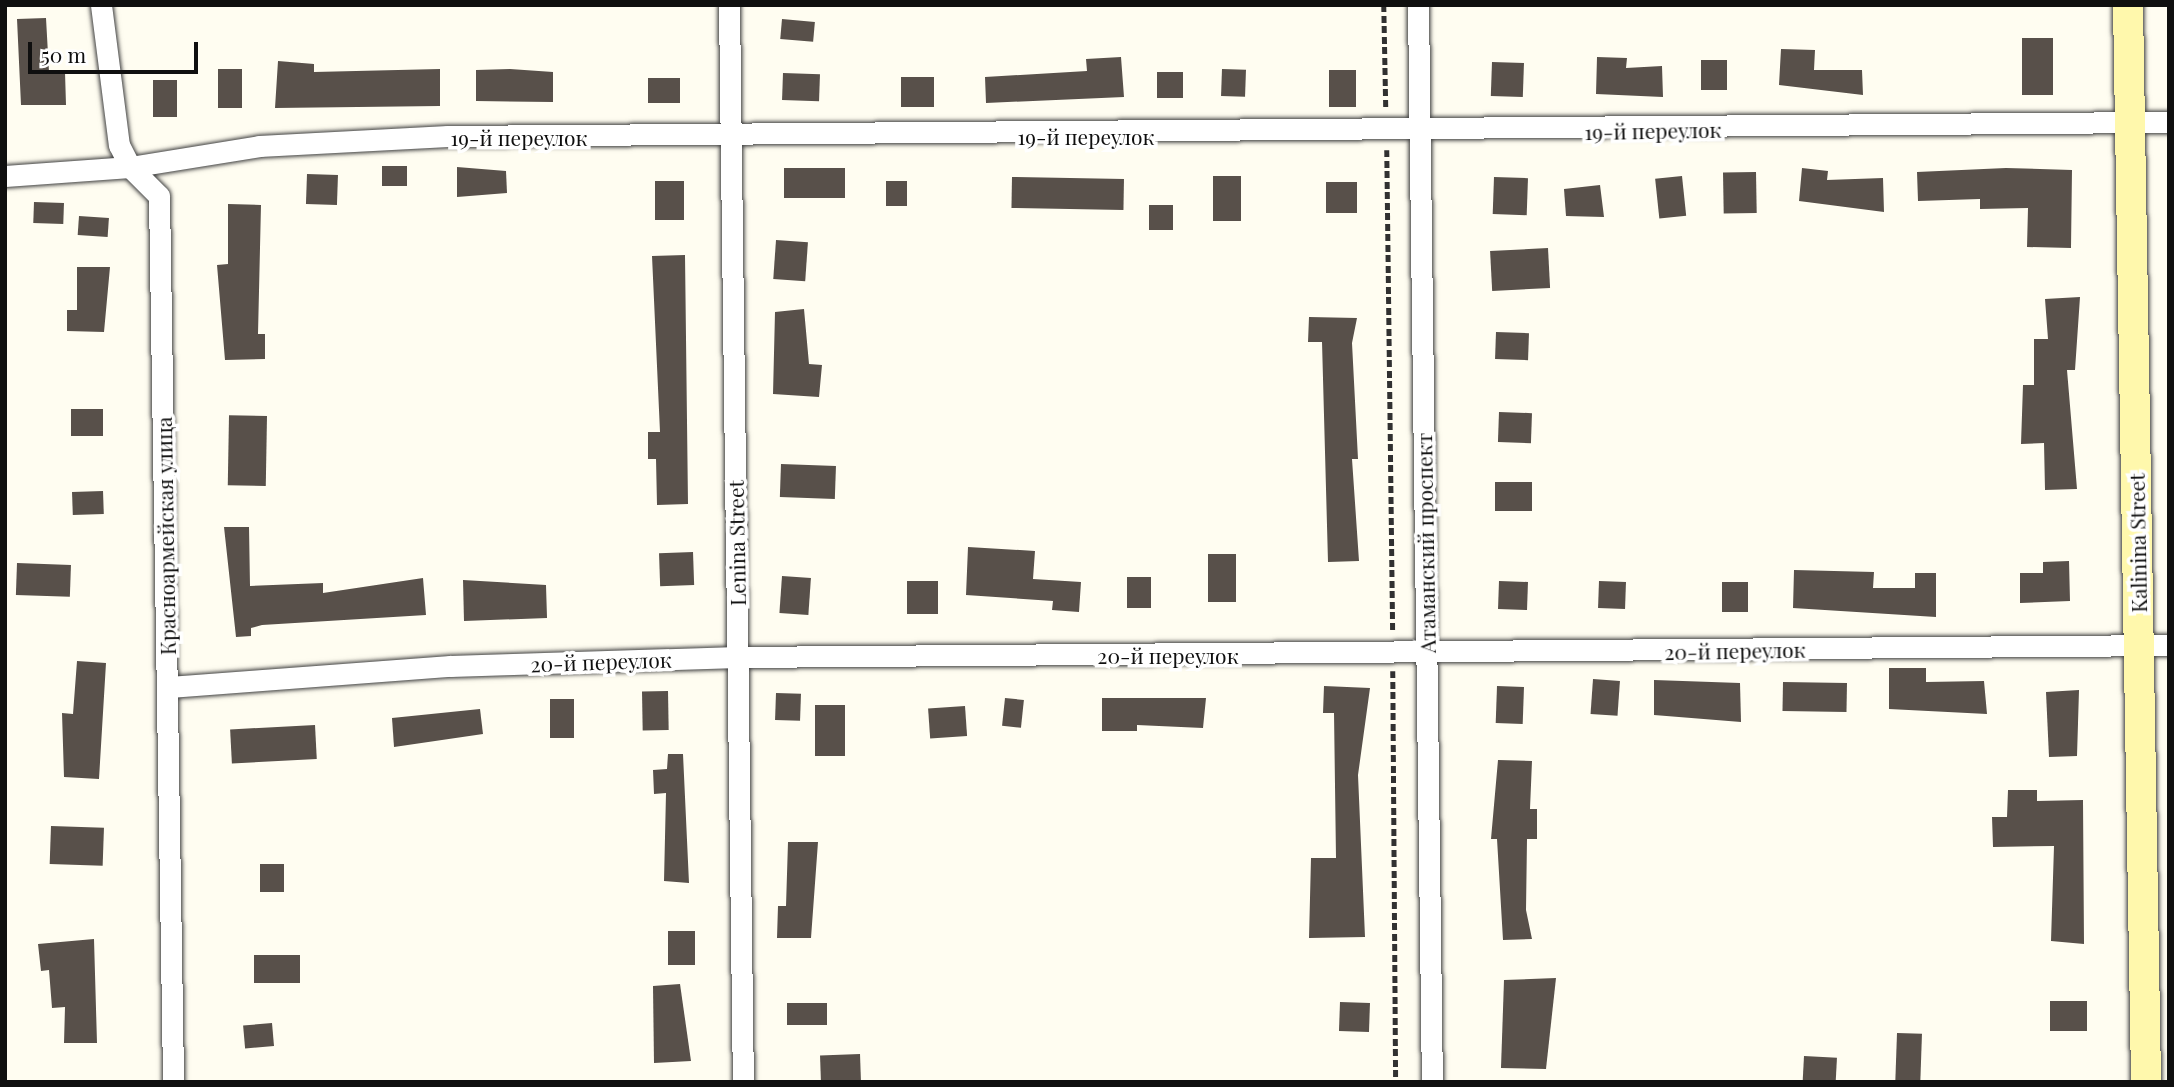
<!DOCTYPE html>
<html>
<head>
<meta charset="utf-8">
<style>
	body { margin:0 }
	#map { position:relative; width:2174px; height:1087px; overflow:hidden; background:#fffdf1; font-family:"Playfair Display",serif }
	div>[style] { position:absolute }
	.building>* { inset:0; background:#58504a; transform-origin:0 0 }
	.path>* { height:4.5px; margin-top:-2.25px; transform-origin:0; background:repeating-linear-gradient(90deg,#313131 0 7px,transparent 0 10.5px) }
	.roads { filter:drop-shadow(0 0 2px #424242) drop-shadow(0 0 2px #424242) }
	.minor>* { height:21px; margin:-10.5px; padding:0 10.5px; transform-origin:10.5px; border-radius:10.5px; background:#fff }
	.secondary>* { height:30px; margin:-15px; padding:0 15px; transform-origin:15px; border-radius:15px; background:#fff8ac }
	span { translate:-50% -50%; white-space:nowrap; text-align:center; line-height:1.15; -webkit-text-stroke:7px #fff; paint-order:stroke }
	.street-label { font-size:21px; color:#0f0f0f }
	.frame { position:absolute; inset:0; border:7px solid #0f0f0f; pointer-events:none }
	.scale { position:absolute; left:28px; top:42px; width:170px; height:32px; box-sizing:border-box; border:4px solid #0f0f0f; border-top:0; padding-left:9px; font-size:21px; line-height:24px; white-space:nowrap; color:#0f0f0f; -webkit-text-stroke:5px #fff; paint-order:stroke }
</style>
</head>
<body>
<div id="map">
	<div class="building">
		<div style="clip-path:polygon(46px 18px,49px 72px,65px 72px,66px 105px,21px 105px,17px 19px)"></div>
		<div style="left:782px;top:19px;width:33px;height:20px;rotate:5deg"></div>
		<div style="left:2053px;top:38px;width:57px;height:31px;rotate:90deg"></div>
		<div style="clip-path:polygon(1781px 49px,1815px 50px,1814px 70px,1862px 70px,1863px 95px,1779px 85px)"></div>
		<div style="clip-path:polygon(1121px 57px,1124px 97px,986px 103px,985px 77px,1087px 71px,1086px 59px)"></div>
		<div style="clip-path:polygon(1597px 57px,1627px 58px,1626px 68px,1662px 66px,1663px 97px,1596px 94px)"></div>
		<div style="left:1701px;top:60px;width:26px;height:30px"></div>
		<div style="clip-path:polygon(278px 61px,314px 64px,314px 72px,440px 69px,440px 106px,275px 108px)"></div>
		<div style="left:1492px;top:62px;width:32px;height:34px;rotate:2deg"></div>
		<div style="left:218px;top:69px;width:24px;height:39px"></div>
		<div style="clip-path:polygon(510px 69px,553px 72px,553px 102px,476px 101px,476px 70px)"></div>
		<div style="left:1222px;top:69px;width:24px;height:27px;rotate:2deg"></div>
		<div style="left:1329px;top:70px;width:27px;height:37px"></div>
		<div style="left:1157px;top:72px;width:26px;height:26px"></div>
		<div style="left:783px;top:73px;width:37px;height:27px;rotate:2deg"></div>
		<div style="left:901px;top:77px;width:33px;height:30px"></div>
		<div style="left:648px;top:78px;width:32px;height:25px"></div>
		<div style="left:153px;top:80px;width:24px;height:37px"></div>
		<div style="left:407px;top:166px;width:20px;height:25px;rotate:90deg"></div>
		<div style="clip-path:polygon(457px 167px,506px 171px,507px 193px,457px 197px)"></div>
		<div style="left:845px;top:168px;width:30px;height:61px;rotate:90deg"></div>
		<div style="clip-path:polygon(1802px 168px,1828px 171px,1827px 180px,1883px 178px,1884px 212px,1799px 201px)"></div>
		<div style="clip-path:polygon(2006px 168px,2072px 170px,2071px 248px,2027px 247px,2028px 208px,1980px 209px,1980px 199px,1918px 201px,1917px 172px)"></div>
		<div style="left:1756px;top:172px;width:41px;height:33px;rotate:89deg"></div>
		<div style="left:307px;top:174px;width:31px;height:30px;rotate:2deg"></div>
		<div style="left:1213px;top:176px;width:28px;height:45px"></div>
		<div style="left:1682px;top:176px;width:40px;height:27px;rotate:84deg"></div>
		<div style="left:1012px;top:177px;width:112px;height:31px;rotate:1deg"></div>
		<div style="left:1494px;top:177px;width:34px;height:37px;rotate:2deg"></div>
		<div style="left:655px;top:181px;width:29px;height:39px"></div>
		<div style="left:886px;top:181px;width:21px;height:25px"></div>
		<div style="left:1326px;top:182px;width:31px;height:31px"></div>
		<div style="clip-path:polygon(1600px 185px,1604px 217px,1566px 216px,1564px 189px)"></div>
		<div style="left:34px;top:202px;width:30px;height:21px;rotate:2deg"></div>
		<div style="clip-path:polygon(228px 204px,261px 205px,258px 334px,265px 334px,265px 359px,225px 360px,217px 265px,228px 264px)"></div>
		<div style="left:1149px;top:205px;width:24px;height:25px"></div>
		<div style="left:79px;top:216px;width:30px;height:19px;rotate:4deg"></div>
		<div style="left:776px;top:240px;width:32px;height:39px;rotate:4deg"></div>
		<div style="left:1548px;top:248px;width:40px;height:58px;rotate:87deg"></div>
		<div style="clip-path:polygon(685px 255px,688px 504px,657px 505px,656px 459px,648px 459px,648px 432px,660px 432px,652px 256px)"></div>
		<div style="clip-path:polygon(77px 267px,110px 267px,104px 332px,67px 331px,67px 310px,77px 310px)"></div>
		<div style="clip-path:polygon(2080px 297px,2075px 370px,2067px 370px,2077px 489px,2045px 490px,2044px 443px,2021px 444px,2023px 385px,2034px 385px,2034px 339px,2048px 339px,2045px 299px)"></div>
		<div style="clip-path:polygon(804px 309px,809px 364px,822px 365px,819px 397px,773px 394px,775px 312px)"></div>
		<div style="clip-path:polygon(1309px 317px,1357px 318px,1352px 343px,1358px 459px,1352px 459px,1359px 561px,1328px 562px,1322px 342px,1308px 342px)"></div>
		<div style="left:1496px;top:332px;width:33px;height:27px;rotate:2deg"></div>
		<div style="left:71px;top:409px;width:32px;height:27px"></div>
		<div style="left:1499px;top:412px;width:33px;height:30px;rotate:2deg"></div>
		<div style="left:267px;top:416px;width:70px;height:38px;rotate:91deg"></div>
		<div style="left:781px;top:464px;width:55px;height:33px;rotate:2deg"></div>
		<div style="left:1495px;top:482px;width:37px;height:29px"></div>
		<div style="left:103px;top:491px;width:23px;height:31px;rotate:88deg"></div>
		<div style="clip-path:polygon(224px 527px,249px 527px,250px 586px,323px 583px,323px 593px,423px 578px,426px 615px,262px 625px,251px 628px,251px 636px,236px 637px)"></div>
		<div style="clip-path:polygon(968px 547px,1035px 551px,1033px 579px,1081px 582px,1079px 612px,1052px 610px,1053px 601px,966px 595px)"></div>
		<div style="left:693px;top:552px;width:33px;height:34px;rotate:88deg"></div>
		<div style="left:1208px;top:554px;width:28px;height:48px"></div>
		<div style="clip-path:polygon(2069px 561px,2070px 601px,2020px 603px,2020px 573px,2043px 573px,2043px 562px)"></div>
		<div style="left:17px;top:563px;width:54px;height:32px;rotate:2deg"></div>
		<div style="clip-path:polygon(1794px 570px,1874px 572px,1873px 588px,1915px 588px,1915px 573px,1936px 573px,1936px 617px,1793px 608px)"></div>
		<div style="left:782px;top:576px;width:29px;height:37px;rotate:4deg"></div>
		<div style="left:1151px;top:577px;width:31px;height:24px;rotate:90deg"></div>
		<div style="clip-path:polygon(463px 580px,546px 585px,547px 618px,464px 621px)"></div>
		<div style="left:907px;top:581px;width:31px;height:33px"></div>
		<div style="left:1499px;top:581px;width:29px;height:28px;rotate:2deg"></div>
		<div style="left:1599px;top:581px;width:27px;height:27px;rotate:2deg"></div>
		<div style="left:1722px;top:582px;width:26px;height:30px"></div>
		<div style="clip-path:polygon(77px 661px,106px 663px,99px 779px,64px 777px,62px 713px,73px 714px)"></div>
		<div style="clip-path:polygon(1889px 668px,1926px 668px,1926px 682px,1984px 681px,1987px 714px,1889px 709px)"></div>
		<div style="left:1593px;top:679px;width:27px;height:35px;rotate:4deg"></div>
		<div style="clip-path:polygon(1654px 680px,1740px 683px,1741px 722px,1654px 715px)"></div>
		<div style="left:1783px;top:682px;width:64px;height:29px;rotate:1deg"></div>
		<div style="clip-path:polygon(1324px 686px,1370px 688px,1358px 775px,1365px 937px,1309px 938px,1311px 858px,1336px 858px,1334px 713px,1323px 713px)"></div>
		<div style="left:1497px;top:686px;width:27px;height:37px;rotate:2deg"></div>
		<div style="clip-path:polygon(2079px 690px,2077px 756px,2049px 757px,2046px 692px)"></div>
		<div style="left:668px;top:691px;width:39px;height:26px;rotate:89deg"></div>
		<div style="left:776px;top:693px;width:25px;height:27px;rotate:2deg"></div>
		<div style="left:1005px;top:698px;width:19px;height:28px;rotate:6deg"></div>
		<div style="clip-path:polygon(1102px 698px,1206px 698px,1203px 728px,1137px 725px,1137px 731px,1102px 731px)"></div>
		<div style="left:550px;top:699px;width:24px;height:39px"></div>
		<div style="left:815px;top:705px;width:30px;height:51px"></div>
		<div style="left:965px;top:706px;width:30px;height:37px;rotate:86deg"></div>
		<div style="clip-path:polygon(480px 709px,483px 734px,394px 747px,392px 718px)"></div>
		<div style="left:315px;top:725px;width:34px;height:85px;rotate:87deg"></div>
		<div style="clip-path:polygon(668px 754px,683px 754px,689px 883px,664px 881px,666px 793px,654px 794px,653px 770px,667px 769px)"></div>
		<div style="clip-path:polygon(1498px 760px,1532px 761px,1530px 809px,1537px 809px,1537px 839px,1527px 839px,1526px 910px,1532px 939px,1503px 940px,1497px 839px,1491px 839px)"></div>
		<div style="clip-path:polygon(2008px 790px,2037px 790px,2037px 801px,2083px 800px,2084px 944px,2051px 941px,2054px 846px,1993px 847px,1992px 817px,2007px 817px)"></div>
		<div style="left:51px;top:826px;width:53px;height:38px;rotate:2deg"></div>
		<div style="clip-path:polygon(788px 842px,818px 842px,811px 938px,777px 938px,778px 906px,786px 906px)"></div>
		<div style="left:260px;top:864px;width:24px;height:28px"></div>
		<div style="left:668px;top:931px;width:27px;height:34px"></div>
		<div style="clip-path:polygon(94px 939px,97px 1043px,64px 1043px,65px 1007px,52px 1008px,49px 970px,41px 971px,38px 944px)"></div>
		<div style="left:300px;top:955px;width:28px;height:46px;rotate:90deg"></div>
		<div style="clip-path:polygon(1556px 978px,1546px 1069px,1501px 1068px,1504px 980px)"></div>
		<div style="clip-path:polygon(680px 984px,691px 1061px,654px 1063px,653px 986px)"></div>
		<div style="left:2050px;top:1001px;width:37px;height:30px"></div>
		<div style="left:1340px;top:1002px;width:30px;height:29px;rotate:2deg"></div>
		<div style="left:787px;top:1003px;width:40px;height:22px"></div>
		<div style="left:272px;top:1023px;width:23px;height:29px;rotate:85deg"></div>
		<div style="left:1897px;top:1033px;width:25px;height:48px;rotate:2deg"></div>
		<div style="left:860px;top:1054px;width:26px;height:40px;rotate:88deg"></div>
		<div style="left:1804px;top:1056px;width:33px;height:26px;rotate:3deg"></div>
	</div>
	<div class="path">
		<div style="left:1384px;top:5px;width:104px;rotate:88.9deg"></div>
		<div style="left:1387px;top:150px;width:481px;rotate:89.3deg"></div>
		<div style="left:1393px;top:671px;width:411px;rotate:89.6deg"></div>
	</div>
	<div class="roads">
		<div class="minor">
			<div style="left:101px;top:5px;width:141px;rotate:82.7deg"></div>
			<div style="left:119px;top:145px;width:25px;rotate:63deg"></div>
			<div style="left:130px;top:167px;width:41px;rotate:45deg"></div>
			<div style="left:159px;top:196px;width:886px;rotate:89.09deg"></div>
			<div style="left:729px;top:5px;width:1077px;rotate:89.26deg"></div>
			<div style="left:1418px;top:5px;width:1077px;rotate:89.26deg"></div>
			<div style="left:5px;top:176px;width:125px;rotate:-4.1deg"></div>
			<div style="left:130px;top:167px;width:131px;rotate:-9.2deg"></div>
			<div style="left:259px;top:146px;width:189px;rotate:-3deg"></div>
			<div style="left:448px;top:136px;width:1721px;rotate:-0.47deg"></div>
			<div style="left:169px;top:687px;width:282px;rotate:-4.3deg"></div>
			<div style="left:450px;top:666px;width:288px;rotate:-1.8deg"></div>
			<div style="left:738px;top:657px;width:1431px;rotate:-0.48deg"></div>
		</div>
		<div class="secondary">
			<div style="left:2128px;top:5px;width:1077px;rotate:89.04deg"></div>
		</div>
	</div>
	<div class="street-label">
		<span style="left:1653px;top:130px;rotate:-1deg">19-й переулок</span>
		<span style="left:1086px;top:136px">19-й переулок</span>
		<span style="left:519px;top:137px">19-й переулок</span>
		<span style="left:165px;top:536px;rotate:-91deg">Красноармейская улица</span>
		<span style="left:736px;top:543px;rotate:-91deg">Lenina Street</span>
		<span style="left:1425px;top:543px;rotate:-91deg">Атаманский проспект</span>
		<span style="left:2137px;top:543px;rotate:-91deg">Kalinina Street</span>
		<span style="left:1735px;top:650px;rotate:-1deg">20-й переулок</span>
		<span style="left:1168px;top:655px">20-й переулок</span>
		<span style="left:601px;top:661px;rotate:-2deg">20-й переулок</span>
	</div>
	<div class="frame"></div>
	<div class="scale">50 m</div>
</div>
</body>
</html>
